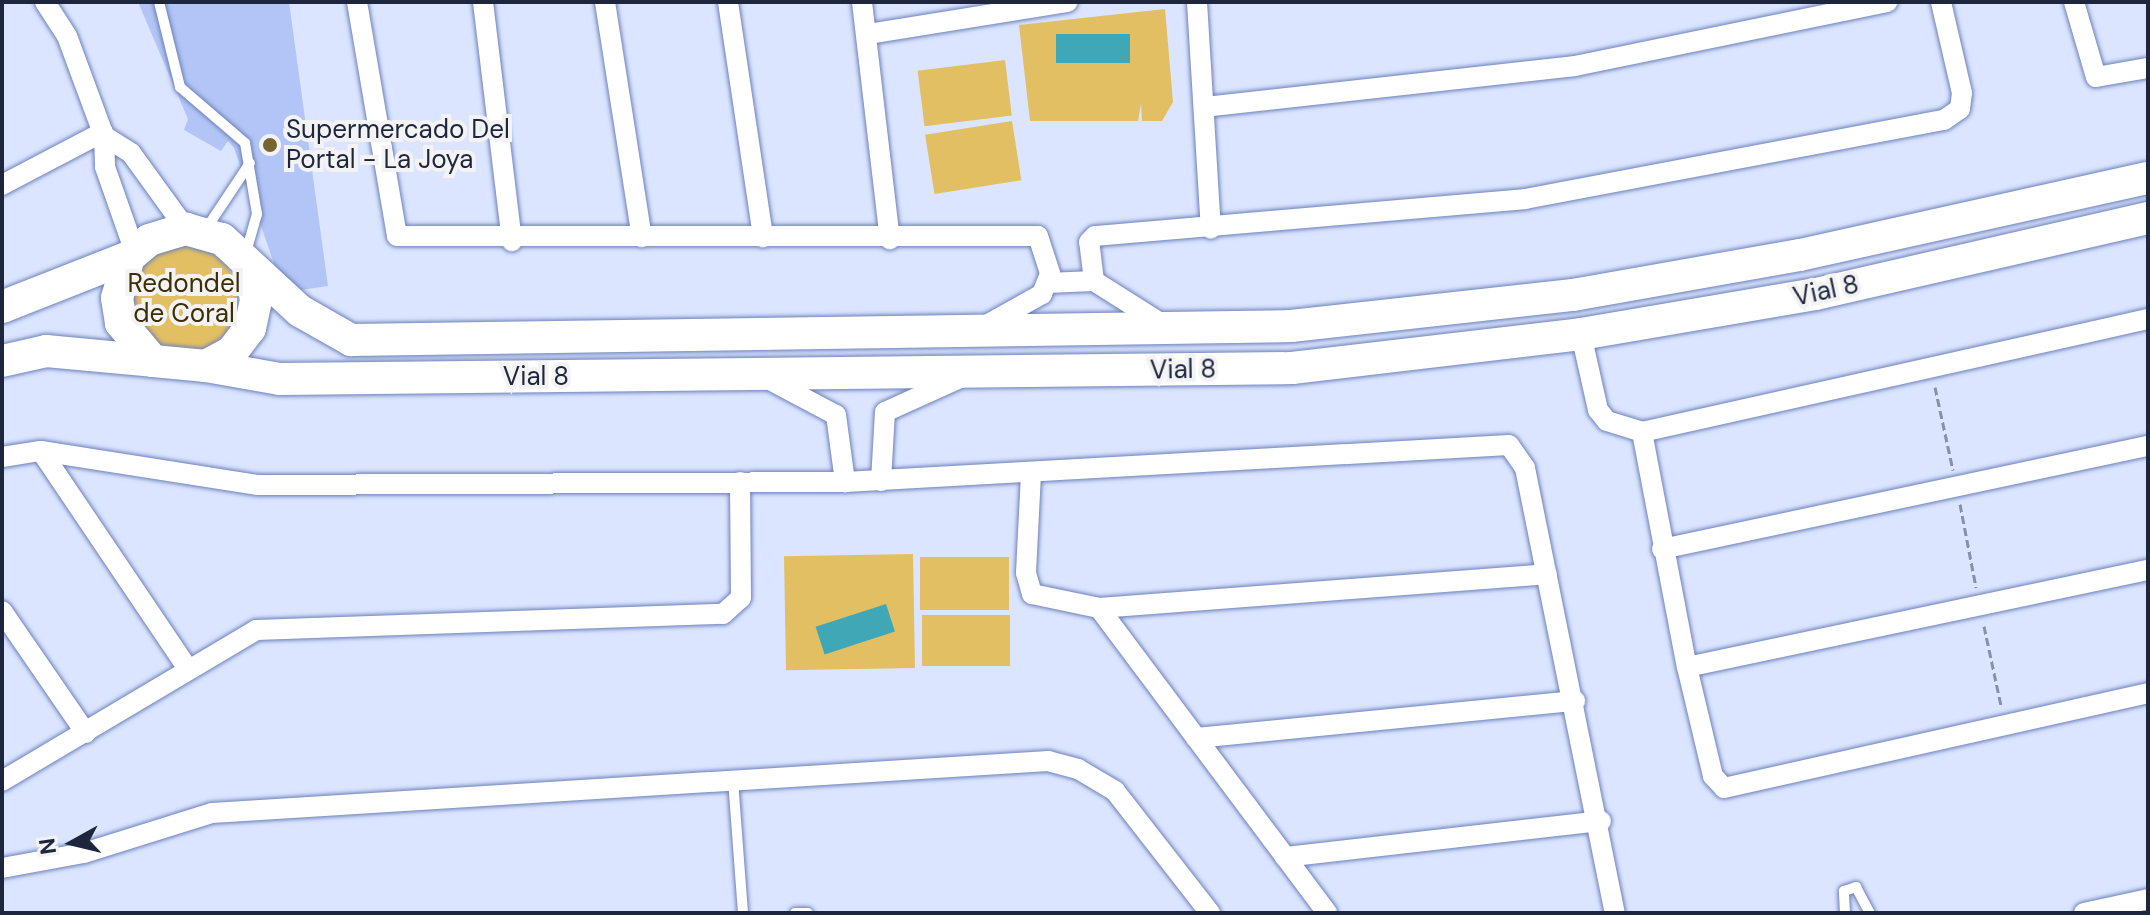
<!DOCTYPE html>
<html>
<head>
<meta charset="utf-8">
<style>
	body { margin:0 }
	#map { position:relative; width:2150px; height:915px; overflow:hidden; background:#dbe5ff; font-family:"DM Sans",sans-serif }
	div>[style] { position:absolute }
	.green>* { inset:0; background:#e2bf63; transform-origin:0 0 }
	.round { border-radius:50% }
	.water>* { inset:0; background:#40a7b6; transform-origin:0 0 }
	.building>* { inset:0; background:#b2c5f6 }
	.path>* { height:3px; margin-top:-1.5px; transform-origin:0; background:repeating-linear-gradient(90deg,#8790a9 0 8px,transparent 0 12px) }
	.roads { filter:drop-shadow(0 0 2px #6d81ba) drop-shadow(0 0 2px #6d81ba) }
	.lane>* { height:10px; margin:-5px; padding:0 5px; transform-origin:5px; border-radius:5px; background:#fff }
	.street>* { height:20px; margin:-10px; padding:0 10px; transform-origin:10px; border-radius:10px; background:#fff }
	.primary>* { height:32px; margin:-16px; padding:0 16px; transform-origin:16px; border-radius:16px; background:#fff }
	.dots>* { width:22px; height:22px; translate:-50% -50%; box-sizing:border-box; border:4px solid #f3f3f3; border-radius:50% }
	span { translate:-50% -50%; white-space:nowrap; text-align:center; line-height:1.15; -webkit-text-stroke:8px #f3f3f3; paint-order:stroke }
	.poi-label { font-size:26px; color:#1e263d }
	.left { translate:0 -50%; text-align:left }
	.park-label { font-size:26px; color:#3d2e04 }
	.street-label { font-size:26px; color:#1e263d }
	.frame { position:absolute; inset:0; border:4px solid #1e263d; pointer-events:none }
	.north { position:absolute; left:32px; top:803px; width:80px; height:80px; -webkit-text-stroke:6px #f3f3f3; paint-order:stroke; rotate:262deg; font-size:22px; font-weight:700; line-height:32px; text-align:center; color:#1e263d }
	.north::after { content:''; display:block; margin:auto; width:28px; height:36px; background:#1e263d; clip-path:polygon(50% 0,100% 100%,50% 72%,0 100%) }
</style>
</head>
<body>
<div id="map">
	<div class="green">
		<div style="clip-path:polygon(1165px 9px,1173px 102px,1162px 121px,1142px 121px,1141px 104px,1138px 121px,1030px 121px,1019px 25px)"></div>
		<div style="left:1005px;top:60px;width:56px;height:88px;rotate:83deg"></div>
		<div style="left:1012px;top:121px;width:60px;height:88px;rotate:81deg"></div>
		<div class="round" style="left:132px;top:246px;width:106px;height:106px"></div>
		<div style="left:913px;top:554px;width:114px;height:129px;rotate:89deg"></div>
		<div style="left:1009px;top:557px;width:53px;height:89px;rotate:90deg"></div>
		<div style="left:1010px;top:615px;width:51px;height:88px;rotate:90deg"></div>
	</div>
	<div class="water">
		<div style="left:1130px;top:34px;width:29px;height:74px;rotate:90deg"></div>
		<div style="left:886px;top:604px;width:29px;height:74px;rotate:72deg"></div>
	</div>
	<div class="building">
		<div style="clip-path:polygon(138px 2px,289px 2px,328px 286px,294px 291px,278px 275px,234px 148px,228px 141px,221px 151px,184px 130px,188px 119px)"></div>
	</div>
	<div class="path">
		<div style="left:1935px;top:387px;width:85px;rotate:77.8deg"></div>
		<div style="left:1960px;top:504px;width:85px;rotate:79.1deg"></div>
		<div style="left:1984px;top:626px;width:81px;rotate:77.9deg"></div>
	</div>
	<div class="roads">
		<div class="lane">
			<div style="left:159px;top:2px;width:88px;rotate:76.1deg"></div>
			<div style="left:180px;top:87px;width:86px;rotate:40.7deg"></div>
			<div style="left:245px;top:143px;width:72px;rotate:80.4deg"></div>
			<div style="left:257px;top:214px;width:40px;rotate:106deg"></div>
			<div style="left:206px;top:229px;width:79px;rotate:-56.3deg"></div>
			<div style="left:733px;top:780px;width:133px;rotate:85.7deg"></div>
			<div style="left:795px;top:913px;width:13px"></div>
			<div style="left:1845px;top:913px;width:22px;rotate:-93deg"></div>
			<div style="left:1844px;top:891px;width:13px;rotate:-18deg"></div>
			<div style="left:1856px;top:887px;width:30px;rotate:62deg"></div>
		</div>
		<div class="street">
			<div style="left:45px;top:2px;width:40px;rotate:57.1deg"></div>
			<div style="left:67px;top:36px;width:107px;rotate:69.7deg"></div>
			<div style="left:104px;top:136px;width:31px;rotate:88deg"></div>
			<div style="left:105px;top:167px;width:90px;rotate:70.6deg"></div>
			<div style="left:357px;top:2px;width:237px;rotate:80.3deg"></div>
			<div style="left:397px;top:236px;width:641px"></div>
			<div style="left:1038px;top:236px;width:40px;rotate:72deg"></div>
			<div style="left:1050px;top:274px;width:22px;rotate:112deg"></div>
			<div style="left:1042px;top:294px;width:65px;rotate:150.7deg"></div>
			<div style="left:483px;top:2px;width:241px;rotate:83.1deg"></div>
			<div style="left:605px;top:2px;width:238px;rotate:81.1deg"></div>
			<div style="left:728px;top:2px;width:238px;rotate:81.5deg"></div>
			<div style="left:862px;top:2px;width:239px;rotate:83.3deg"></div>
			<div style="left:1197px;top:2px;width:227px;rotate:86.5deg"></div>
			<div style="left:2074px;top:2px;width:78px;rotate:73.7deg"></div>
			<div style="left:2096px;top:77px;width:53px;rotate:-9.8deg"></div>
			<div style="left:868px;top:34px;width:202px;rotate:-9.1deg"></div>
			<div style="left:1204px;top:107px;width:373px;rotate:-6.3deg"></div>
			<div style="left:1575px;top:66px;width:319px;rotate:-11.6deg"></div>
			<div style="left:104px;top:136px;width:32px;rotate:32deg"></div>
			<div style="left:131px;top:153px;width:94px;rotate:54.1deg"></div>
			<div style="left:2px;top:185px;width:114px;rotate:-27.7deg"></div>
			<div style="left:1047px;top:283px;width:47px;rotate:-2.4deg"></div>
			<div style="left:1162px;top:324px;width:80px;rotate:-147.7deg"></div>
			<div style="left:1094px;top:281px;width:39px;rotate:-97deg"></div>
			<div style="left:1089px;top:242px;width:8px;rotate:-45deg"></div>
			<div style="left:1095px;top:236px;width:432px;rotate:-4.9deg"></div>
			<div style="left:1525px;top:199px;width:426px;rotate:-10.7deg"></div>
			<div style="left:1944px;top:120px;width:19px;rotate:-35deg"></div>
			<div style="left:1960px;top:109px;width:16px;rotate:-83deg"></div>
			<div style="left:1962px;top:93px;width:93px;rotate:-103deg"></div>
			<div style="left:1581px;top:334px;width:78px;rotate:77.4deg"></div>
			<div style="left:1598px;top:410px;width:14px;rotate:51deg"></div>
			<div style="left:1607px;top:421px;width:37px;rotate:17deg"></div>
			<div style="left:1642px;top:432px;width:518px;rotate:-12.59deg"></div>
			<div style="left:766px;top:378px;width:79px;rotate:27.9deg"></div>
			<div style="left:836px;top:415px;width:68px;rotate:82.3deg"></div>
			<div style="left:1642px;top:432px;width:239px;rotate:79.2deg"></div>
			<div style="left:1687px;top:667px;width:112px;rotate:76.6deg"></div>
			<div style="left:1713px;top:776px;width:16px;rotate:47deg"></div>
			<div style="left:1724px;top:788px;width:435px;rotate:-12.6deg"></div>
			<div style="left:41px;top:451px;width:259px;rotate:56deg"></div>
			<div style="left:2px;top:457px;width:39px;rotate:-9deg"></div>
			<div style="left:41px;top:451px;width:220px;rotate:8.9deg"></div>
			<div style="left:258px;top:485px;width:587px;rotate:-0.29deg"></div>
			<div style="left:845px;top:482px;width:665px;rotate:-3.19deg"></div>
			<div style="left:1509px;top:445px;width:28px;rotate:55deg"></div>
			<div style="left:1525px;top:468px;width:454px;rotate:78.6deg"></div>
			<div style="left:1031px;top:474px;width:99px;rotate:92.9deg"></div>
			<div style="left:1026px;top:573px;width:22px;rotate:74deg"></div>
			<div style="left:1032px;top:594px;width:68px;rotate:11.8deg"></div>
			<div style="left:1099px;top:608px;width:381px;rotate:53.2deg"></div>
			<div style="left:881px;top:481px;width:69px;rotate:-86.7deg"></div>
			<div style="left:885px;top:412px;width:82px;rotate:-24.4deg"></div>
			<div style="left:1662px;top:549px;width:497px;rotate:-12deg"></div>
			<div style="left:1099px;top:608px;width:449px;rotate:-4.3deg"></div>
			<div style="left:2px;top:611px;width:148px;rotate:55.5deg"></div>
			<div style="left:1687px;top:667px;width:471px;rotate:-11.9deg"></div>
			<div style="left:1196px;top:738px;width:381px;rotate:-5.6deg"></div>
			<div style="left:2px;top:781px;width:295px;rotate:-30.7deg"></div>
			<div style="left:256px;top:630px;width:467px;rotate:-2deg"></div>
			<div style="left:723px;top:614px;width:24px;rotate:-42deg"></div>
			<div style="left:741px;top:598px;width:116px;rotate:-90.5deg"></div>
			<div style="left:1285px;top:857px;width:318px;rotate:-6.5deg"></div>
			<div style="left:2px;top:868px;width:83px;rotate:-10.4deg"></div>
			<div style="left:84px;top:853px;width:134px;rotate:-17.4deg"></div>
			<div style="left:212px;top:813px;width:838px;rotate:-3.56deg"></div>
			<div style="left:1048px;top:761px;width:31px;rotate:15deg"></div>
			<div style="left:1078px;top:769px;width:43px;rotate:30.7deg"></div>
			<div style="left:1115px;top:791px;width:155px;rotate:52.1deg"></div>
			<div style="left:2084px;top:913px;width:66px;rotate:-12.3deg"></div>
		</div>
		<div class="primary">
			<div style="left:250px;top:271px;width:30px;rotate:78deg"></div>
			<div style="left:256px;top:300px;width:29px;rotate:102deg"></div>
			<div style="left:250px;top:328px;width:30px;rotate:127deg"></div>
			<div style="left:232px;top:352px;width:30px;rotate:152deg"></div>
			<div style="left:206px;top:366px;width:53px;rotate:-174.6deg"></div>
			<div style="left:153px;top:361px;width:50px;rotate:-130.1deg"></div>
			<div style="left:121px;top:323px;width:25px;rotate:-99deg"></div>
			<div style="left:117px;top:298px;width:43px;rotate:-73.7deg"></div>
			<div style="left:129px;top:257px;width:26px;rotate:-40deg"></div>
			<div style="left:149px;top:240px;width:39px;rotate:-17deg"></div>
			<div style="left:186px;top:229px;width:37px;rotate:16deg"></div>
			<div style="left:222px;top:239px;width:106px;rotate:42.7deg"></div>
			<div style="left:300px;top:311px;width:59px;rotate:29.6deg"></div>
			<div style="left:351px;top:340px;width:940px;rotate:-0.85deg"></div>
			<div style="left:1291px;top:326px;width:284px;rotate:-6.3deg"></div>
			<div style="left:1573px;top:295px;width:230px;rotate:-10deg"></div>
			<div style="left:1800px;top:255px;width:356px;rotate:-12.5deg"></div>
			<div style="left:2px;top:307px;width:136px;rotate:-21.5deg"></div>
			<div style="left:2px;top:361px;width:45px;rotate:-12.8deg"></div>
			<div style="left:46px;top:351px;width:107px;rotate:5.3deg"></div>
			<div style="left:206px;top:366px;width:75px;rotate:10deg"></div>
			<div style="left:280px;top:379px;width:1012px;rotate:-0.62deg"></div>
			<div style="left:1292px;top:368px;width:291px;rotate:-6.7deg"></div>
			<div style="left:1581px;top:334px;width:238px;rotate:-9.7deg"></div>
			<div style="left:1816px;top:294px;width:341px;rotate:-12.9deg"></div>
		</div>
	</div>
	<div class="dots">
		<div style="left:270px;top:145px;background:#776433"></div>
	</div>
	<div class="poi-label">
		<span class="left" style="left:286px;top:145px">Supermercado Del<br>Portal - La Joya</span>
	</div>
	<div class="park-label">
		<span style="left:184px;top:299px">Redondel<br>de Coral</span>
	</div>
	<div class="street-label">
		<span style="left:1826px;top:291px;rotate:-12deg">Vial 8</span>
		<span style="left:1183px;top:370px;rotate:-1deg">Vial 8</span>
		<span style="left:536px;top:377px">Vial 8</span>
	</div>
	<div class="frame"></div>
	<div class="north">N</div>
</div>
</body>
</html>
